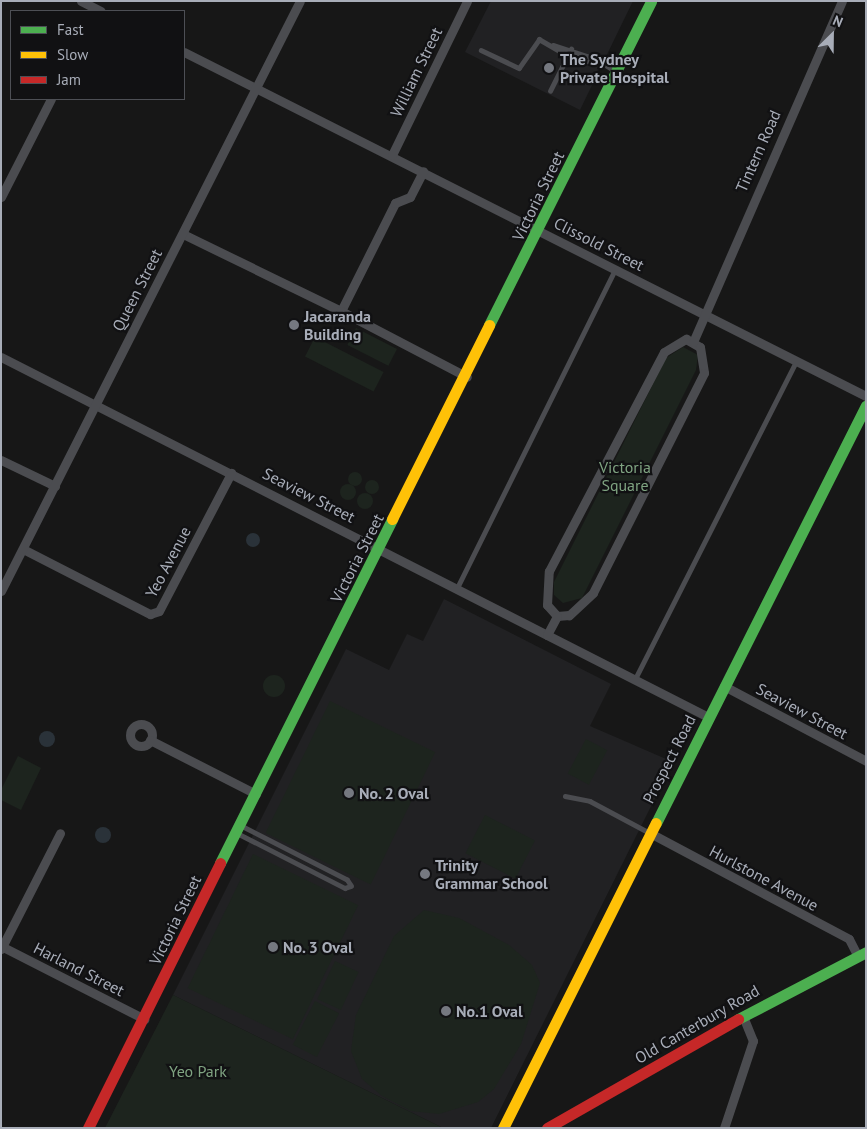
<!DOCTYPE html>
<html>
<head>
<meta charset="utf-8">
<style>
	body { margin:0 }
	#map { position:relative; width:867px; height:1129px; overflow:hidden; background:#171717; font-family:"PT Sans",sans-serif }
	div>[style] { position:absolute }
	.built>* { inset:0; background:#212123 }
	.green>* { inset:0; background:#1d241e; transform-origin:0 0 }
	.round { border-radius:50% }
	.water>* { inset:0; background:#2a3239 }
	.lane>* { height:4.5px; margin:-2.25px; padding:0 2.25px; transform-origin:2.25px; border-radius:2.25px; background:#4b4c50 }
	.street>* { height:9px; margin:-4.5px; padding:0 4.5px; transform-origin:4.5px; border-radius:4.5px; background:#4b4c50 }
	.street>.ring { margin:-4.5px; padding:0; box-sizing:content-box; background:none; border:9px solid #4b4c50; border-radius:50% }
	.fast>* { height:11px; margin:-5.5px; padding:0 5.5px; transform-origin:5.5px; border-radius:5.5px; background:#4caf50 }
	.slow>* { height:11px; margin:-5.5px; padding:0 5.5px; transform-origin:5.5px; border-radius:5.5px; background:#ffc107 }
	.jam>* { height:11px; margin:-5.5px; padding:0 5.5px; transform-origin:5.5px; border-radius:5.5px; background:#c62828 }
	.dots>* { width:14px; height:14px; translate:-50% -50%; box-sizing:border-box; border:2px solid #111113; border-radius:50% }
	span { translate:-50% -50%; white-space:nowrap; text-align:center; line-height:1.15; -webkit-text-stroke:4.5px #111113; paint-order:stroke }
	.poi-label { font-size:16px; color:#a8adb8; font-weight:700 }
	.left { translate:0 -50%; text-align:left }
	.street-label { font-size:16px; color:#a8adb8 }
	.park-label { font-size:16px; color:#7fa381 }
	.frame { position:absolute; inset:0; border:2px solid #a8adb8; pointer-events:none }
	.legend { position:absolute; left:10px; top:10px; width:175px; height:90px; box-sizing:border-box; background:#111113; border:1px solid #4d4f55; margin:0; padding:6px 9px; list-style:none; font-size:15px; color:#a8adb8 }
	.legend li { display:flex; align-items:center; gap:10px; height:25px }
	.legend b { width:25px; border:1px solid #4d4f55 }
	.north { position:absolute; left:807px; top:10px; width:50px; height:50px; -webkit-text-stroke:4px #111113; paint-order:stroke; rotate:23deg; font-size:14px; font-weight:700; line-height:20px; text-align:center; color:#a8adb8 }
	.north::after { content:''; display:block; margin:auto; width:18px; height:22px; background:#a8adb8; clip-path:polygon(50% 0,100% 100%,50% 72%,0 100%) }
</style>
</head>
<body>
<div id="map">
	<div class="built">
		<div style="clip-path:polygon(491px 1px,633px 1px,580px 110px,465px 52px)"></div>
		<div style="clip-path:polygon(444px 599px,611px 684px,590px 726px,673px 762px,491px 1128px,443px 1128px,173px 995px,346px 649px,389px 670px,407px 634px,423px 641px)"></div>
	</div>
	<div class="green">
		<div style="left:356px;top:328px;width:46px;height:19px;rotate:27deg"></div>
		<div style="left:315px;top:337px;width:77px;height:22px;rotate:27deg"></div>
		<div style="clip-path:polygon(683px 347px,698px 355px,696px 370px,582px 598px,563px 603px,554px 595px,554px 582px,666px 358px)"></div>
		<div class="round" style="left:348px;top:472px;width:14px;height:14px"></div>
		<div class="round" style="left:365px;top:480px;width:14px;height:14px"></div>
		<div class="round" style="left:340px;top:484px;width:16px;height:16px"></div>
		<div class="round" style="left:357px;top:493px;width:16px;height:16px"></div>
		<div class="round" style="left:263px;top:675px;width:22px;height:22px"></div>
		<div style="left:330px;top:701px;width:117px;height:147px;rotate:26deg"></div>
		<div style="left:586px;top:739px;width:24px;height:39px;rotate:28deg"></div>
		<div style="clip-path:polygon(18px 756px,41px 768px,21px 810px,1px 800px,1px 790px)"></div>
		<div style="left:485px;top:815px;width:56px;height:43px;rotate:27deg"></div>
		<div style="left:253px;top:854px;width:117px;height:149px;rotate:26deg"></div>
		<div style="clip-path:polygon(424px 910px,459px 918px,509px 945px,532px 965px,540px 983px,521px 1044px,494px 1089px,478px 1102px,439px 1114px,411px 1111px,382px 1096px,362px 1079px,351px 1051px,356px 1015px,394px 936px)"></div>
		<div style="left:335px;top:961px;width:26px;height:42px;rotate:25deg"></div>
		<div style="clip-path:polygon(173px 995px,443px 1128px,105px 1128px)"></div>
		<div style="left:315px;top:1001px;width:27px;height:49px;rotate:27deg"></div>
	</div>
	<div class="water">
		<div class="round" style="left:246px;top:533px;width:14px;height:14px"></div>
		<div class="round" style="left:39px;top:731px;width:16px;height:16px"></div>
		<div class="round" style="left:95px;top:827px;width:16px;height:16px"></div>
	</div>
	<div class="lane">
		<div style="left:553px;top:45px;width:45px;rotate:18deg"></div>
		<div style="left:596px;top:59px;width:22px;rotate:32deg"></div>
		<div style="left:481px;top:50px;width:42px;rotate:25.3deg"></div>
		<div style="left:519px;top:68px;width:35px;rotate:-55deg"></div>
		<div style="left:539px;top:39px;width:44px;rotate:30.1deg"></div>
		<div style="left:577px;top:61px;width:22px;rotate:5deg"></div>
		<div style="left:550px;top:91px;width:47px;rotate:-63.4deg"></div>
		<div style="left:457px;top:588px;width:355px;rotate:-63.6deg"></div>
		<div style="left:635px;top:679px;width:356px;rotate:-63.1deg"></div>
		<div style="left:565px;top:796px;width:25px;rotate:11deg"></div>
		<div style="left:590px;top:801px;width:68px;rotate:28.1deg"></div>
		<div style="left:237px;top:833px;width:121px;rotate:27deg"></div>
		<div style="left:345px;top:888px;width:6px;rotate:-18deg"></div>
		<div style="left:351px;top:886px;width:7px;rotate:-124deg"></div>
		<div style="left:347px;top:880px;width:119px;rotate:-153deg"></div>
	</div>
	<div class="street">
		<div style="left:81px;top:1px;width:22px;rotate:27deg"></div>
		<div style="left:184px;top:52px;width:764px;rotate:26.77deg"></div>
		<div style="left:392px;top:155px;width:171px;rotate:-64deg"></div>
		<div style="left:1px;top:197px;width:110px;rotate:-63deg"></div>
		<div style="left:183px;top:234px;width:176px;rotate:26deg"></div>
		<div style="left:341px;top:311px;width:121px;rotate:-63.4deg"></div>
		<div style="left:395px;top:203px;width:16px;rotate:-22deg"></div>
		<div style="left:410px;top:197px;width:29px;rotate:-63deg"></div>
		<div style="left:341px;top:311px;width:142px;rotate:27.6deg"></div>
		<div style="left:686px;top:339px;width:16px;rotate:30deg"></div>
		<div style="left:700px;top:347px;width:26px;rotate:81deg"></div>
		<div style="left:704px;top:373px;width:246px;rotate:116.8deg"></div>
		<div style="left:593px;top:593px;width:33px;rotate:137deg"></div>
		<div style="left:569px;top:615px;width:12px;rotate:175deg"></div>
		<div style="left:557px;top:616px;width:15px;rotate:-132deg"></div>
		<div style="left:547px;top:605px;width:34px;rotate:-87deg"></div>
		<div style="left:549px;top:571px;width:247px;rotate:-62.3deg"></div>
		<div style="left:664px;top:352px;width:26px;rotate:-31deg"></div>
		<div style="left:693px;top:342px;width:372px;rotate:-66.4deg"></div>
		<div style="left:1px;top:357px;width:793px;rotate:26.98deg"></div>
		<div style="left:1px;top:460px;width:60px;rotate:25.7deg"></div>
		<div style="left:23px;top:549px;width:143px;rotate:27.1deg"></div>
		<div style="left:150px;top:614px;width:9px;rotate:-18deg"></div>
		<div style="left:159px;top:611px;width:156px;rotate:-62.4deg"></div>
		<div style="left:1px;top:591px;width:661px;rotate:-63.13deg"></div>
		<div style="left:547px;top:635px;width:21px;rotate:-62deg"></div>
		<div style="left:724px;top:686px;width:161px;rotate:27.8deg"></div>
		<div class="ring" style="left:130px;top:724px;width:13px;height:13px"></div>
		<div style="left:150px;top:740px;width:119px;rotate:27deg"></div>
		<div style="left:650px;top:833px;width:225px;rotate:28deg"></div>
		<div style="left:849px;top:939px;width:18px;rotate:63deg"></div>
		<div style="left:1px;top:946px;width:161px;rotate:27deg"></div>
		<div style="left:1px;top:949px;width:130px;rotate:-63deg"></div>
		<div style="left:724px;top:1128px;width:92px;rotate:-71.6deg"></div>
		<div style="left:753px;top:1041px;width:27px;rotate:-112deg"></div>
	</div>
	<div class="fast">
		<div style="left:489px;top:325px;width:362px;rotate:-63.4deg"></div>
		<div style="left:656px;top:823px;width:467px;rotate:-63.3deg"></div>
		<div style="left:220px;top:863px;width:385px;rotate:-63.4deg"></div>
		<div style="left:738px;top:1019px;width:144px;rotate:-27.6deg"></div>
	</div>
	<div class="slow">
		<div style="left:392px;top:519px;width:217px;rotate:-63.4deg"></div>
		<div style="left:503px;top:1128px;width:341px;rotate:-63.4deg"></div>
	</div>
	<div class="jam">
		<div style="left:88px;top:1128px;width:296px;rotate:-63.5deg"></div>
		<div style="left:547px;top:1128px;width:220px;rotate:-29.7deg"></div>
	</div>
	<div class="dots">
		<div style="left:549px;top:68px;background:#757880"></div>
		<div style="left:294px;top:325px;background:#757880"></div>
		<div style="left:349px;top:793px;background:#757880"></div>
		<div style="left:425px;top:874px;background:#757880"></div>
		<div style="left:273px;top:947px;background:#757880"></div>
		<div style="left:446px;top:1011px;background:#757880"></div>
	</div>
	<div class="poi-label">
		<span class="left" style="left:560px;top:68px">The Sydney<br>Private Hospital</span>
		<span class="left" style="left:304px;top:325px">Jacaranda<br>Building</span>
		<span class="left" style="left:359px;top:793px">No. 2 Oval</span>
		<span class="left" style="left:435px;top:874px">Trinity<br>Grammar School</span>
		<span class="left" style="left:283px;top:947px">No. 3 Oval</span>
		<span class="left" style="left:456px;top:1011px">No.1 Oval</span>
	</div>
	<div class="street-label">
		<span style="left:416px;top:72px;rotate:-64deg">William Street</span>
		<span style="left:758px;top:151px;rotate:-66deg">Tintern Road</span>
		<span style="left:538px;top:196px;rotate:-64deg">Victoria Street</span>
		<span style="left:599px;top:244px;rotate:27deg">Clissold Street</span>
		<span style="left:137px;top:290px;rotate:-63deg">Queen Street</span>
		<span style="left:309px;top:495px;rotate:27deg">Seaview Street</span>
		<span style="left:357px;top:558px;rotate:-63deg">Victoria Street</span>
		<span style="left:168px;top:562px;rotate:-62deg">Yeo Avenue</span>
		<span style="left:802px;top:711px;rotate:28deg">Seaview Street</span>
		<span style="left:669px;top:759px;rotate:-63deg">Prospect Road</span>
		<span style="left:764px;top:878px;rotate:28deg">Hurlstone Avenue</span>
		<span style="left:175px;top:920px;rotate:-64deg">Victoria Street</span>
		<span style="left:79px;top:969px;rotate:27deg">Harland Street</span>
		<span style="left:697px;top:1024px;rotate:-30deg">Old Canterbury Road</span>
	</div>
	<div class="park-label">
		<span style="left:625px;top:476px">Victoria<br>Square</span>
		<span style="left:198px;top:1071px">Yeo Park</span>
	</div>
	<div class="frame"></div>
	<ul class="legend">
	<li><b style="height:6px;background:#4caf50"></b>Fast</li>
	<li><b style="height:6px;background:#ffc107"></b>Slow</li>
	<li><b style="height:6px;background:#c62828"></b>Jam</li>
	</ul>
	<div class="north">N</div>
</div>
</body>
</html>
